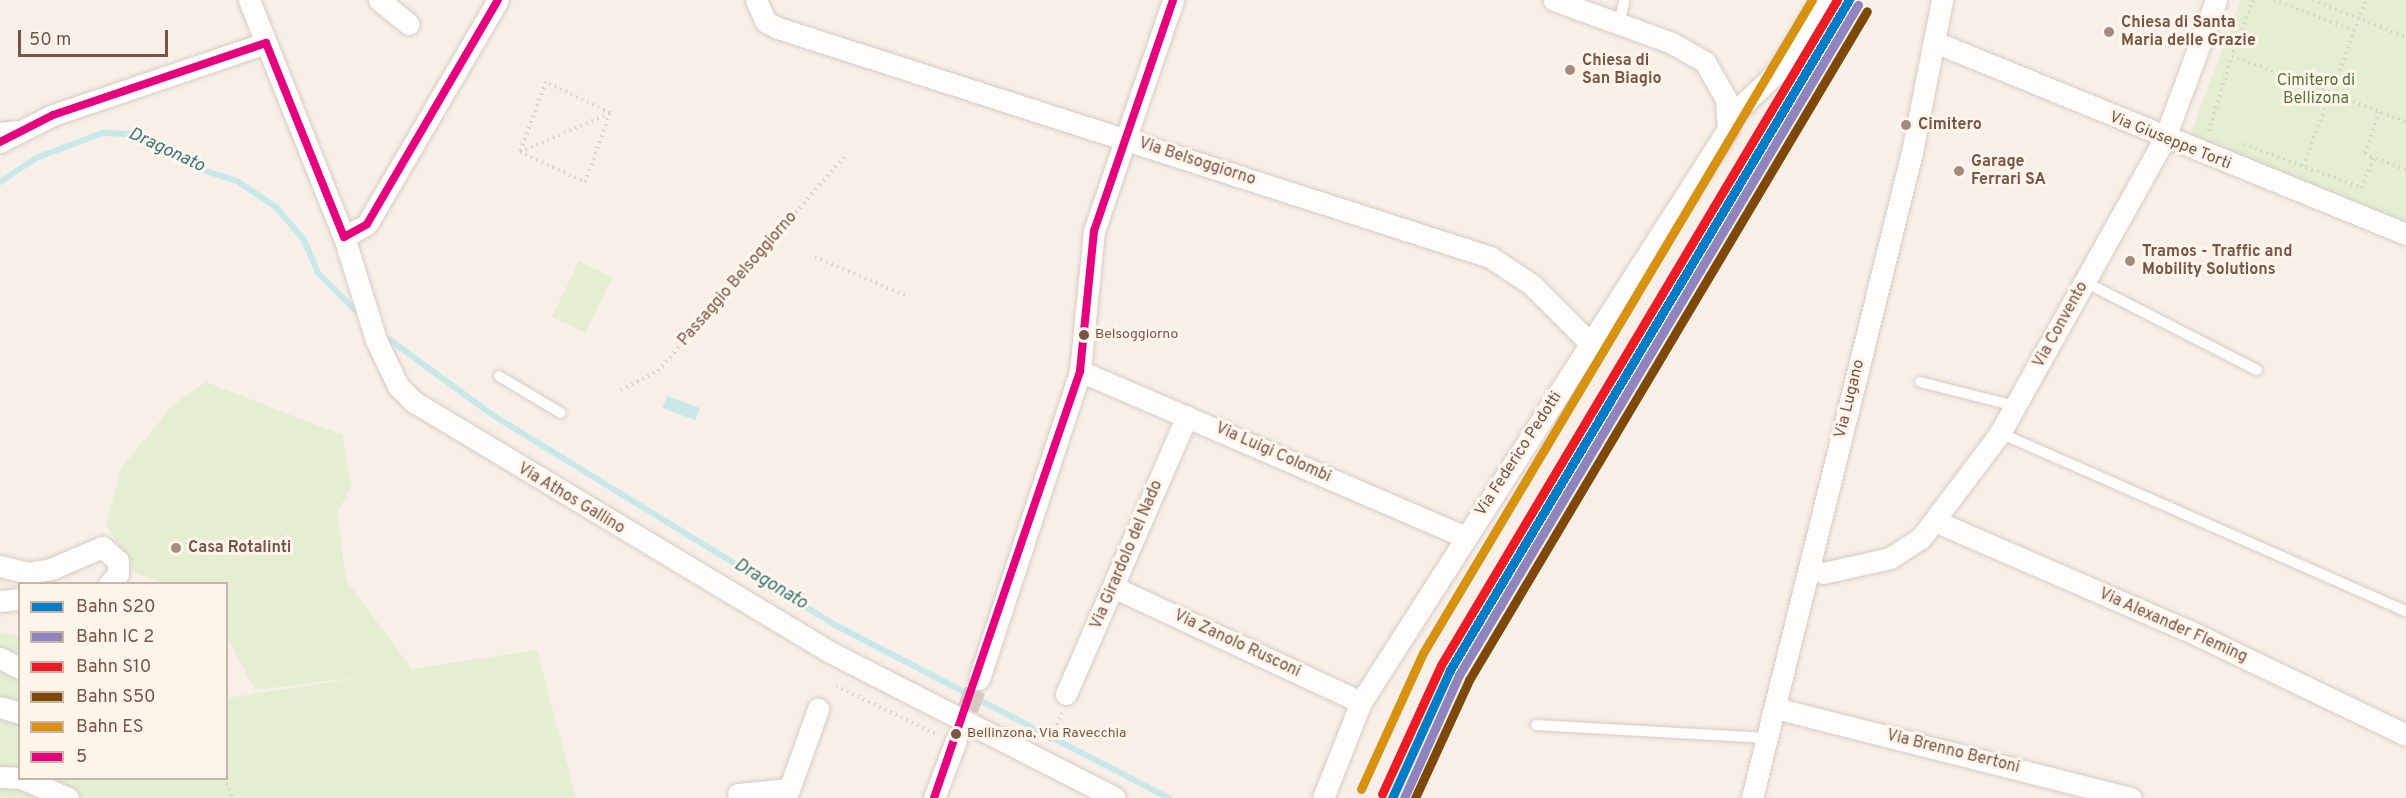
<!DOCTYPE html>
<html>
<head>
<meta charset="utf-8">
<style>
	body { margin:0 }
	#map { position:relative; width:2406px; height:798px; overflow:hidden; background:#f8f0e8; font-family:Overpass,sans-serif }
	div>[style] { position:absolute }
	.green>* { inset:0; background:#e4eed1; transform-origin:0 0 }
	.water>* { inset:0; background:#c9e8e9; transform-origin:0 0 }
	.stream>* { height:6px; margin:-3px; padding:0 3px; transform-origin:3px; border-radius:3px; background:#c9e8e9 }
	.minor-tunnel>* { height:21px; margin-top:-10.5px; transform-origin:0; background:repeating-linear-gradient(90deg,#d8c9c0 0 21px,transparent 0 31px) }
	.path>* { height:4px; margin-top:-2px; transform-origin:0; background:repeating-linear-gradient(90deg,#dbd0cb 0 1.5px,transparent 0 6px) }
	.roads { filter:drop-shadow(0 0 2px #d6ccc5) drop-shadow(0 0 2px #d6ccc5) }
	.service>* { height:10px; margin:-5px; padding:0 5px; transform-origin:5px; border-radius:5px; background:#fefdfc }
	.minor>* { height:21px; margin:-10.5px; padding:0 10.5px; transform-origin:10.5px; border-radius:10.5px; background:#fefdfc }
	.bus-1>* { height:8px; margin:-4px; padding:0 4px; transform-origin:4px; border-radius:4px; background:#e5007d }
	.rail-1>* { height:9px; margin:-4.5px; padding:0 4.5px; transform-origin:4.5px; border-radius:4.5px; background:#007dc6 }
	.rail-2>* { height:9px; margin:-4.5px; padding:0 4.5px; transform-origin:4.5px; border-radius:4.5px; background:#9084bd }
	.rail-3>* { height:9px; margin:-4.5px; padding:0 4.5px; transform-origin:4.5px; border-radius:4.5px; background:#ed1c24 }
	.rail-4>* { height:9px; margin:-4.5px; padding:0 4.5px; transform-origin:4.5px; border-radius:4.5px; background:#7d4808 }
	.rail-5>* { height:9px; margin:-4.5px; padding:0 4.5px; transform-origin:4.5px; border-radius:4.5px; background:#d79212 }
	.dots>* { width:16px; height:16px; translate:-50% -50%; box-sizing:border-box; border:3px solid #fff5ea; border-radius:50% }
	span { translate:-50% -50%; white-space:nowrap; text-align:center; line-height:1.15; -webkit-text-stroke:6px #fff5ea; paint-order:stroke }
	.bus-label { font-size:14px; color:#785546 }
	.left { translate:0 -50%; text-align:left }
	.poi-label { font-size:16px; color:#785546; font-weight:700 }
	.park-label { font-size:16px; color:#51793b }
	.street-label { font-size:16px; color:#785546 }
	.water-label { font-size:18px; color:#39777e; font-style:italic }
	.legend { position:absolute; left:18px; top:582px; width:210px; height:198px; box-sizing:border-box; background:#fff5ea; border:2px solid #c9b5a8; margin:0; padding:8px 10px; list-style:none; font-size:18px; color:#785546 }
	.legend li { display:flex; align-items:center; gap:12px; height:30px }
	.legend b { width:30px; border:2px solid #c9b5a8 }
	.scale { position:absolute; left:18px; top:30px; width:150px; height:27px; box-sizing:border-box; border:3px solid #785546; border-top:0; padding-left:8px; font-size:18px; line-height:21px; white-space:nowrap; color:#785546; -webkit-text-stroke:4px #fff5ea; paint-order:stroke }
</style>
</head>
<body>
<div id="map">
	<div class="green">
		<div style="clip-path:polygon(2241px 0,2406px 0,2406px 224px,2189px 137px)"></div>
		<div style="left:579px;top:261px;width:37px;height:62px;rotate:26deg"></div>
		<div style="clip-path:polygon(206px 382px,342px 435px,352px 487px,337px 512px,346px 580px,412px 669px,537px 650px,576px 798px,0 798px,0 632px,19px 636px,20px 778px,226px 778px,227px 698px,377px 675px,255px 690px,227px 637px,226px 584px,163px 583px,137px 574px,106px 525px,121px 468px,173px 405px)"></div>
	</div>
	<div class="water">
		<div style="left:667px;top:396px;width:35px;height:13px;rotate:20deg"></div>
	</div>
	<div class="stream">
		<div style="left:0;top:182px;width:43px;rotate:-33.7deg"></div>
		<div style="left:36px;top:158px;width:71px;rotate:-20.7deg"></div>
		<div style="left:102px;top:133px;width:36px;rotate:2deg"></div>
		<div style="left:138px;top:134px;width:58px;rotate:32.3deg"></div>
		<div style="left:187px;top:165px;width:52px;rotate:17.7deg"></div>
		<div style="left:237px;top:181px;width:47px;rotate:33.7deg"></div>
		<div style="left:276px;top:207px;width:43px;rotate:49.7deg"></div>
		<div style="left:304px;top:240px;width:36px;rotate:67deg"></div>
		<div style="left:318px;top:273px;width:52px;rotate:45deg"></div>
		<div style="left:390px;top:340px;width:129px;rotate:36.2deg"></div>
		<div style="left:494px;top:416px;width:402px;rotate:31.5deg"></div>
		<div style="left:837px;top:626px;width:374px;rotate:27.4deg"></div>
	</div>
	<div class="minor-tunnel">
		<div style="left:957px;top:738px;width:63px;rotate:-69.6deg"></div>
	</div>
	<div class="path">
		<div style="left:2253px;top:0;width:60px;rotate:110.6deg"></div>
		<div style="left:2232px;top:56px;width:106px;rotate:20.5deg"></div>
		<div style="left:2331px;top:93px;width:99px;rotate:-69.4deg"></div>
		<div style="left:2274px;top:0;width:85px;rotate:20.8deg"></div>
		<div style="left:2313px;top:0;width:100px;rotate:21.7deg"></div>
		<div style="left:2379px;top:112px;width:44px;rotate:108.4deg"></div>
		<div style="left:2365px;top:154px;width:44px;rotate:21.3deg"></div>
		<div style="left:2209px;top:131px;width:78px;rotate:-73deg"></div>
		<div style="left:2244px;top:144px;width:126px;rotate:20.4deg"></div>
		<div style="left:2362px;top:188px;width:33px;rotate:-69deg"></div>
		<div style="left:520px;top:152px;width:98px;rotate:-23.4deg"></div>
		<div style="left:610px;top:113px;width:71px;rotate:-154.2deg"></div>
		<div style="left:546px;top:82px;width:75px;rotate:110.4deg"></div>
		<div style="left:520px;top:152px;width:72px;rotate:24.8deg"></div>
		<div style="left:585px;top:182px;width:73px;rotate:-70.1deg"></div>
		<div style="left:2303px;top:166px;width:78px;rotate:-69deg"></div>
		<div style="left:2331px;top:93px;width:80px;rotate:21.1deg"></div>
		<div style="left:815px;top:257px;width:102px;rotate:23.1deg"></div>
		<div style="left:621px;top:390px;width:42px;rotate:-27.2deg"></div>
		<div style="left:658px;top:371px;width:286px;rotate:-49deg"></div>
		<div style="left:836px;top:686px;width:113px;rotate:25.7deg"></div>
		<div style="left:1049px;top:741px;width:31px;rotate:-65deg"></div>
		<div style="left:224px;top:778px;width:22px;rotate:66deg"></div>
	</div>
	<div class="roads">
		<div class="service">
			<div style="left:1619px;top:24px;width:23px;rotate:-77deg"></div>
			<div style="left:0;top:128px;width:19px;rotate:-6deg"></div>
			<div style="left:2085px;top:282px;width:193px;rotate:27.1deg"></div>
			<div style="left:499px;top:376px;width:72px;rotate:30.8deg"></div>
			<div style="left:1920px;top:382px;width:98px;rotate:14.2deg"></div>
			<div style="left:2000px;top:433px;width:443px;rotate:23.7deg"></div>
			<div style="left:1536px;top:725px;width:231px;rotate:3.2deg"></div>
		</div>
		<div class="minor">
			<div style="left:249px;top:0;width:255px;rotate:68.2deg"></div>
			<div style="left:344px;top:237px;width:108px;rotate:72.7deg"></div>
			<div style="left:376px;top:340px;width:51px;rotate:64.4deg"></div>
			<div style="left:398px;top:386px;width:23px;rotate:45deg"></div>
			<div style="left:414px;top:402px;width:483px;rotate:31deg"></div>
			<div style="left:828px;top:651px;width:322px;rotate:27.1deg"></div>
			<div style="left:379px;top:0;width:38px;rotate:39deg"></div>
			<div style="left:756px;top:0;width:24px;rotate:66deg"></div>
			<div style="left:766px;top:22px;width:13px;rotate:27deg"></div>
			<div style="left:778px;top:28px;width:748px;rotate:17.83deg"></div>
			<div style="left:1490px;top:257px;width:49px;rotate:33.4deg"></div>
			<div style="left:1531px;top:284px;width:85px;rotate:45deg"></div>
			<div style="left:1937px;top:43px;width:506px;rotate:22.16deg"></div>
			<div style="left:1729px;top:118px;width:68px;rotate:-43.8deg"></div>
			<div style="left:1778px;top:71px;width:83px;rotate:-58.8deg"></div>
			<div style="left:0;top:142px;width:59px;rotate:-27deg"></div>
			<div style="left:53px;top:115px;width:225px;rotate:-18.7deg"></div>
			<div style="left:344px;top:237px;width:26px;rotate:-29deg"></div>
			<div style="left:367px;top:224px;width:259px;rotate:-59.7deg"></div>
			<div style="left:1080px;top:371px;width:419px;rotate:23.3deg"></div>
			<div style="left:1937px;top:522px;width:272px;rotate:23.4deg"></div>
			<div style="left:2187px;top:630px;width:243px;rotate:25.6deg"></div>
			<div style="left:0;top:566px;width:29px;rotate:14deg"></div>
			<div style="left:28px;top:573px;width:23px;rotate:-10deg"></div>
			<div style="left:51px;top:569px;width:56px;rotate:-23.3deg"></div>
			<div style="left:102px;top:547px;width:21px;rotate:41deg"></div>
			<div style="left:118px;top:561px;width:13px;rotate:90deg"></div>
			<div style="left:118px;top:574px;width:13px;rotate:132deg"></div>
			<div style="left:1823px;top:573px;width:69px;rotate:-12.6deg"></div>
			<div style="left:1890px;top:558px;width:37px;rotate:-33deg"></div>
			<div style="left:1921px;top:538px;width:131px;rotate:-53deg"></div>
			<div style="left:2000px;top:433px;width:336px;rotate:-60.8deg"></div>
			<div style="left:2164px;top:140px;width:149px;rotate:-69.6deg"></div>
			<div style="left:1113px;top:587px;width:273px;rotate:24.9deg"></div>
			<div style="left:0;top:601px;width:20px;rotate:-6deg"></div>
			<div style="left:0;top:658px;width:22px;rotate:27deg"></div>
			<div style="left:979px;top:679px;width:324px;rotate:-71.8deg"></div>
			<div style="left:1080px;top:371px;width:141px;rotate:-84.3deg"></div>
			<div style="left:1094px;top:231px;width:244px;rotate:-71.1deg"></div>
			<div style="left:1066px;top:694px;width:303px;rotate:-66.5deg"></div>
			<div style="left:0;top:707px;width:21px;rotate:17deg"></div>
			<div style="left:1775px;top:708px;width:367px;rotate:14.2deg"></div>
			<div style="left:0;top:777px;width:20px;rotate:3deg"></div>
			<div style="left:21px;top:778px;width:51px;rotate:23.1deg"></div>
			<div style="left:738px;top:794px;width:51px;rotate:-5.6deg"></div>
			<div style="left:786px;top:798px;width:95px;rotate:-70.2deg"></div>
			<div style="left:934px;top:798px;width:62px;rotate:-69.2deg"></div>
			<div style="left:1323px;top:798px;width:103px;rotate:-68.4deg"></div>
			<div style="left:1361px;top:702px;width:680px;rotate:-57.36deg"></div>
			<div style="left:1728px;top:129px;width:30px;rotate:-94deg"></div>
			<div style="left:1726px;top:99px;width:43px;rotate:-119.6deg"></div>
			<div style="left:1705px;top:62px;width:38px;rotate:-150deg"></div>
			<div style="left:1672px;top:43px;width:126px;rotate:-160deg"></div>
			<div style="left:1752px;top:798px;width:666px;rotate:-76.09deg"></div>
			<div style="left:1912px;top:152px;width:155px;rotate:-78.8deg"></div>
		</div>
	</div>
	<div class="bus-1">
		<div style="left:266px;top:43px;width:209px;rotate:68.1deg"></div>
		<div style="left:0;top:142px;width:59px;rotate:-27deg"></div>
		<div style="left:53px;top:115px;width:225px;rotate:-18.7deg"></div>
		<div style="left:344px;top:237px;width:26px;rotate:-29deg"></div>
		<div style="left:367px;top:224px;width:259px;rotate:-59.7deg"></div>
		<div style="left:934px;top:798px;width:451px;rotate:-71.1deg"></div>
		<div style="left:1080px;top:371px;width:141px;rotate:-84.3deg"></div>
		<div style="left:1094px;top:231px;width:244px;rotate:-71.1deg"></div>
	</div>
	<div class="rail-1">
		<div style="left:1392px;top:798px;width:141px;rotate:-65.6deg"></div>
		<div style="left:1450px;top:670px;width:780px;rotate:-59.23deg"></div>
	</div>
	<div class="rail-2">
		<div style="left:1404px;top:798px;width:135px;rotate:-65.9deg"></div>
		<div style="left:1459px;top:675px;width:780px;rotate:-59.23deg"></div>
	</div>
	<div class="rail-3">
		<div style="left:1382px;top:794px;width:142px;rotate:-65.4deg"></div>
		<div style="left:1441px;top:665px;width:774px;rotate:-59.23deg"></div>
	</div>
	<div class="rail-4">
		<div style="left:1415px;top:798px;width:130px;rotate:-65.4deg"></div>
		<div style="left:1469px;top:680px;width:778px;rotate:-59.25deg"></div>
	</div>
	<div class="rail-5">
		<div style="left:1361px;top:789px;width:149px;rotate:-65.5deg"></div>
		<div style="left:1423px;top:653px;width:760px;rotate:-59.22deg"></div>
	</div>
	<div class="dots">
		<div style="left:2109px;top:32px;background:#a58b7f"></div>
		<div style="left:1570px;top:70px;background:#a58b7f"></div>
		<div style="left:1906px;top:125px;background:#a58b7f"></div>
		<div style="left:1959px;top:171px;background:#a58b7f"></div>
		<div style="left:2130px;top:261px;background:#a58b7f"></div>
		<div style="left:1084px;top:335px;background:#785546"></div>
		<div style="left:176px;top:548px;background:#a58b7f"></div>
		<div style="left:956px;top:734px;background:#785546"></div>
	</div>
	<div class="bus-label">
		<span class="left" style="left:1095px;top:335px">Belsoggiorno</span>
		<span class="left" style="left:967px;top:734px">Bellinzona, Via Ravecchia</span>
	</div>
	<div class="poi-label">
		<span class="left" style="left:2121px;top:32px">Chiesa di Santa<br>Maria delle Grazie</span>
		<span class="left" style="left:1582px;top:70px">Chiesa di<br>San Biagio</span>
		<span class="left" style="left:1918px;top:125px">Cimitero</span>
		<span class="left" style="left:1971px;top:171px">Garage<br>Ferrari SA</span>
		<span class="left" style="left:2142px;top:261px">Tramos - Traffic and<br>Mobility Solutions</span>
		<span class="left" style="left:188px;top:548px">Casa Rotalinti</span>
	</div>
	<div class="park-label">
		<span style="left:2316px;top:90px">Cimitero di<br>Bellizona</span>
	</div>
	<div class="street-label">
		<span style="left:2170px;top:141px;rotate:22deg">Via Giuseppe Torti</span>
		<span style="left:1197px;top:162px;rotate:18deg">Via Belsoggiorno</span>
		<span style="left:738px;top:279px;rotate:-49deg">Passaggio Belsoggiorno</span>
		<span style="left:2061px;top:325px;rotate:-61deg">Via Convento</span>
		<span style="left:1850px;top:399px;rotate:-76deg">Via Lugano</span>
		<span style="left:1273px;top:453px;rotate:24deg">Via Luigi Colombi</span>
		<span style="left:1519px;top:454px;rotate:-57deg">Via Federico Pedotti</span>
		<span style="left:571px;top:499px;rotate:31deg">Via Athos Gallino</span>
		<span style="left:1127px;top:555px;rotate:-67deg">Via Girardolo del Nado</span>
		<span style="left:2173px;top:626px;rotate:24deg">Via Alexander Fleming</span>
		<span style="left:1237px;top:644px;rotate:25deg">Via Zanolo Rusconi</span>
		<span style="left:1953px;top:752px;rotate:14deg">Via Brenno Bertoni</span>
	</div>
	<div class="water-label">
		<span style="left:166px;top:151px;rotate:25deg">Dragonato</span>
		<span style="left:770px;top:585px;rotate:31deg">Dragonato</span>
	</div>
	<ul class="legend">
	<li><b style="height:8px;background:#007dc6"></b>Bahn S20</li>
	<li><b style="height:8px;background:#9084bd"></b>Bahn IC 2</li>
	<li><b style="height:8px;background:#ed1c24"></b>Bahn S10</li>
	<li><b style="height:8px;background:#7d4808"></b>Bahn S50</li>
	<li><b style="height:8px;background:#d79212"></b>Bahn ES</li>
	<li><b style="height:8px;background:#e5007d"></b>5</li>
	</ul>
	<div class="scale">50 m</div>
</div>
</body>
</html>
